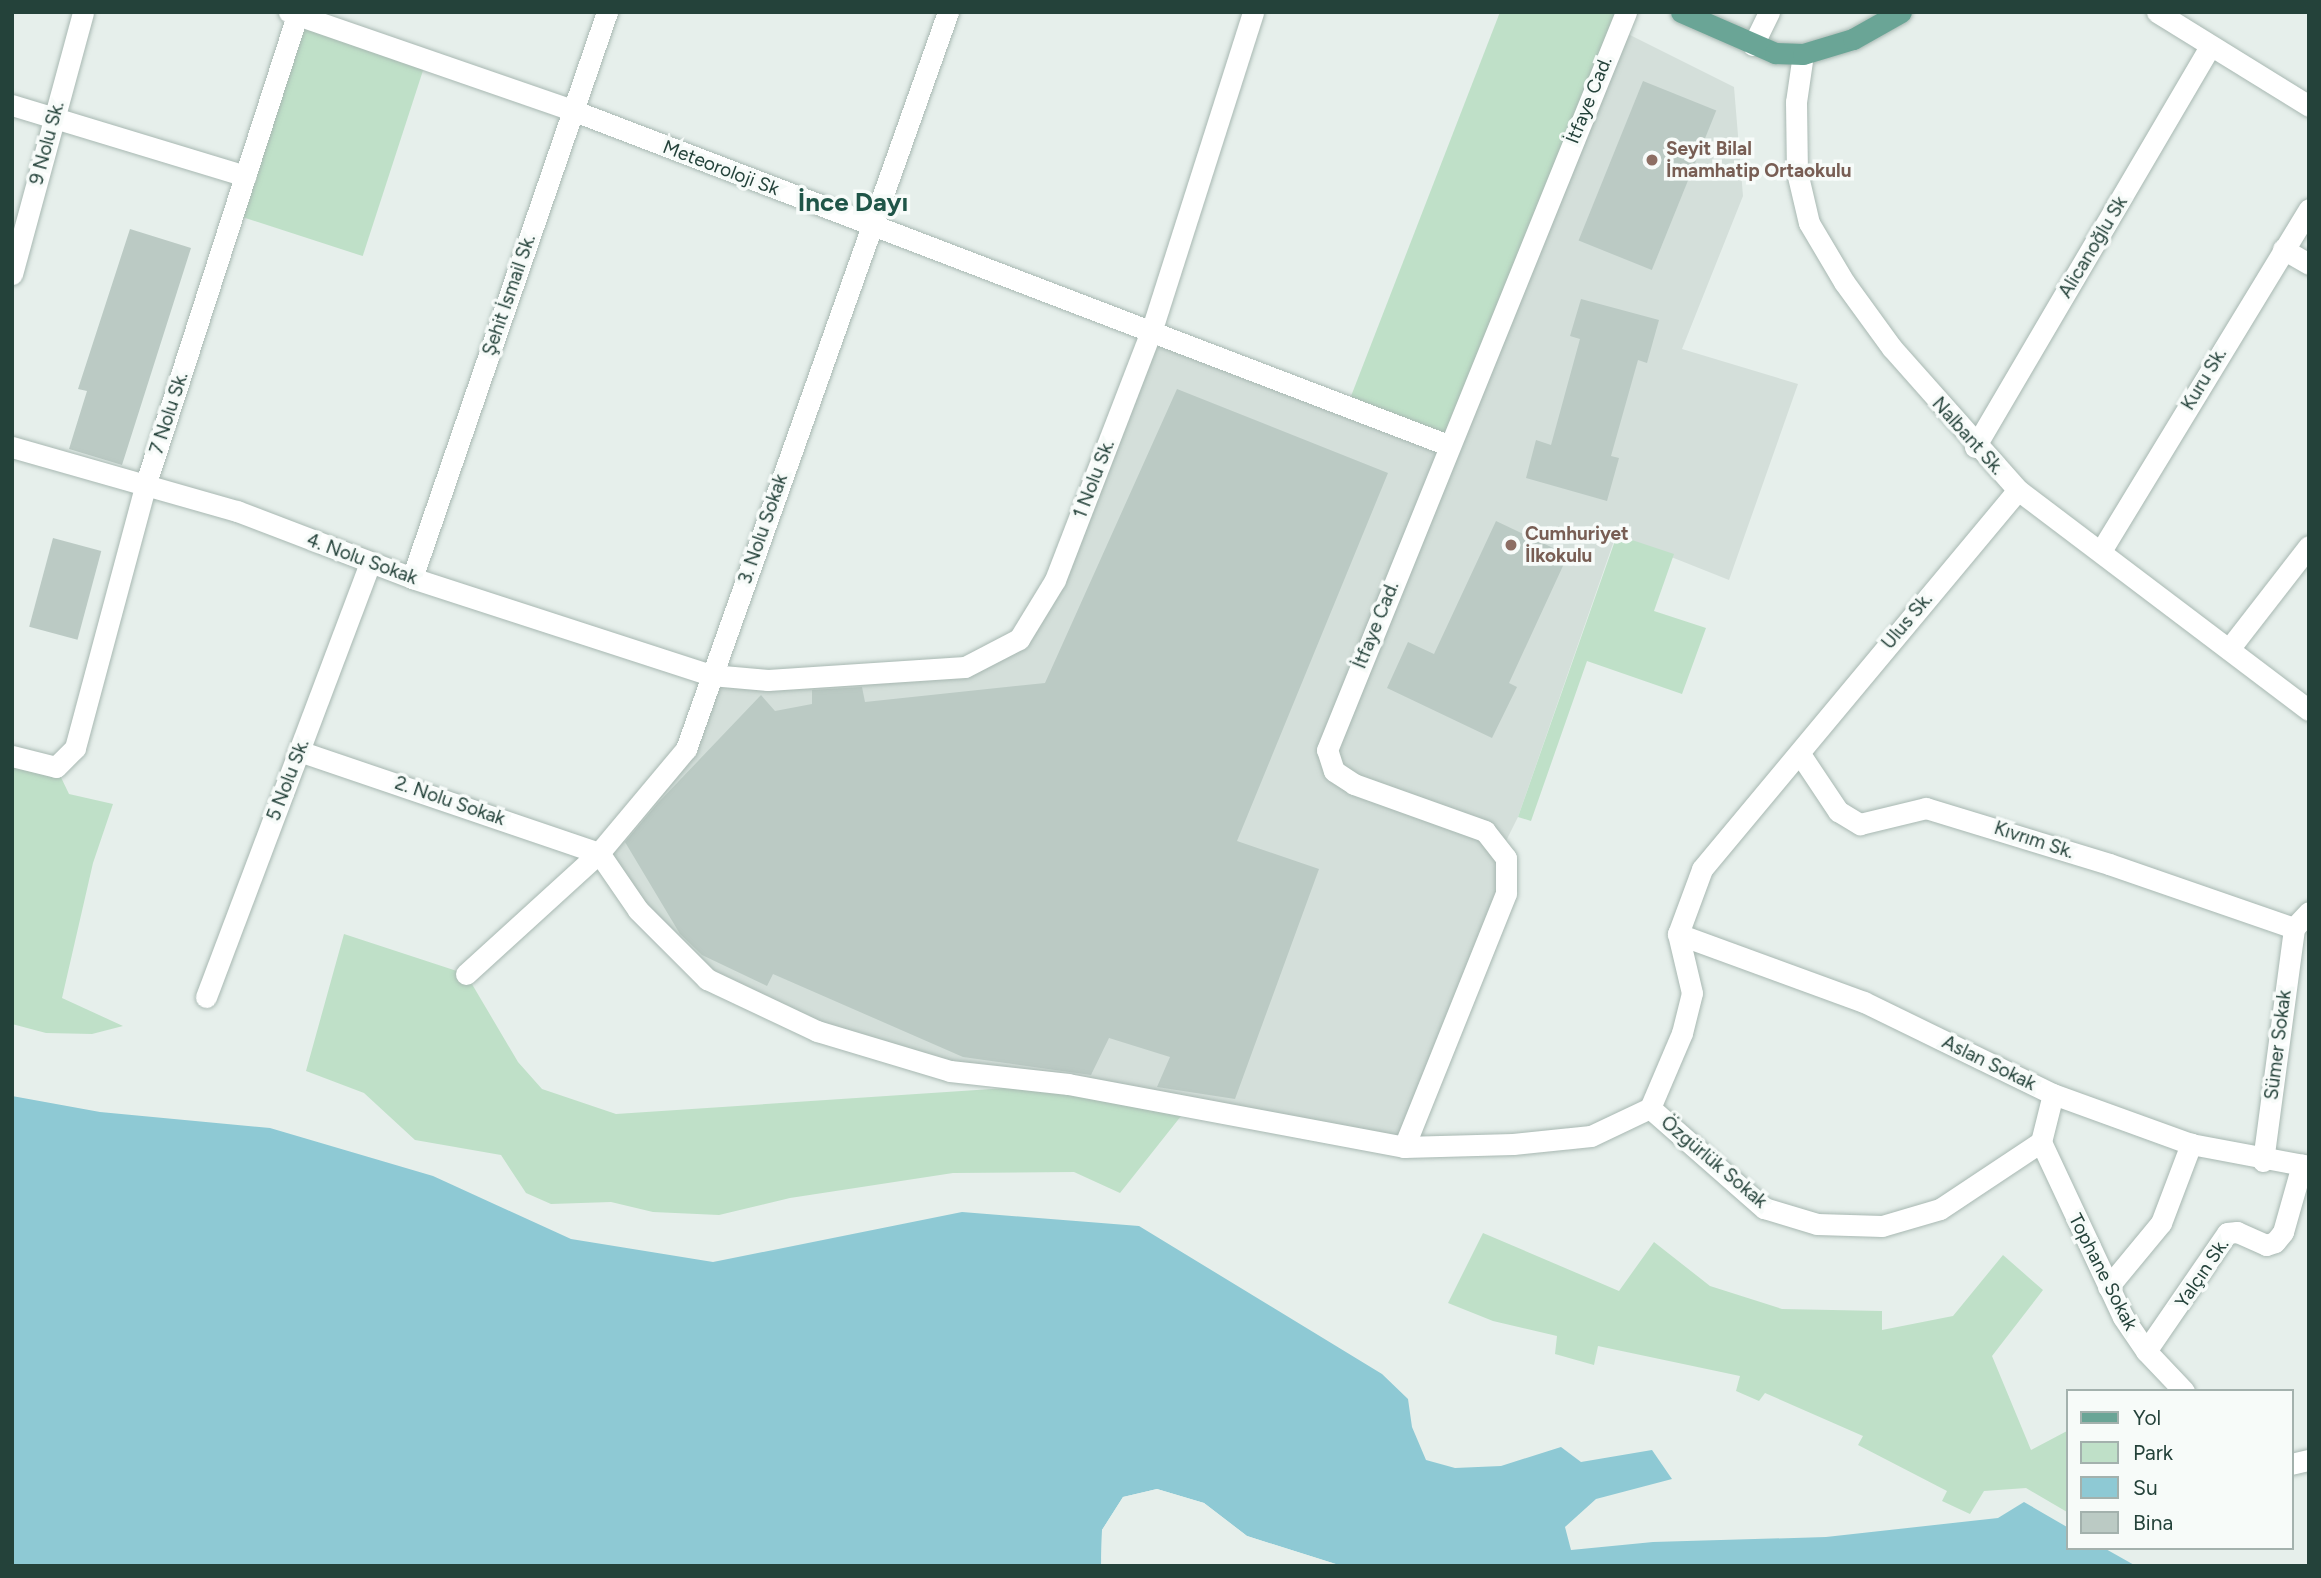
<!DOCTYPE html>
<html>
<head>
<meta charset="utf-8">
<style>
	body { margin:0 }
	#map { position:relative; width:2321px; height:1578px; overflow:hidden; background:#e6efeb; font-family:Figtree,sans-serif }
	div>[style] { position:absolute }
	.built>* { inset:0; background:#d4dfda }
	.green>* { inset:0; background:#bfe0c8; transform-origin:0 0 }
	.water>* { inset:0; background:#8ec9d4 }
	.pier>* { inset:0; background:#e6efeb }
	.building>* { inset:0; background:#bbcac4; transform-origin:0 0 }
	.roads { filter:drop-shadow(0 0 2px #a8b8b2) drop-shadow(0 0 2px #a8b8b2) }
	.minor>* { height:21px; margin:-10.5px; padding:0 10.5px; transform-origin:10.5px; border-radius:10.5px; background:#fff }
	.major>* { height:21px; margin:-10.5px; padding:0 10.5px; transform-origin:10.5px; border-radius:10.5px; background:#6aa596 }
	.dots>* { width:19px; height:19px; translate:-50% -50%; box-sizing:border-box; border:4px solid #f7fbf9; border-radius:50% }
	span { translate:-50% -50%; white-space:nowrap; text-align:center; line-height:1.15; -webkit-text-stroke:7px #f7fbf9; paint-order:stroke }
	.street-label { font-size:19px; color:#24423a }
	.education-label { font-size:19px; color:#785e54; font-weight:700 }
	.left { translate:0 -50%; text-align:left }
	.district-label { font-size:26px; color:#1f5548; font-weight:700 }
	.frame { position:absolute; inset:0; border:14px solid #24423a; pointer-events:none }
	.legend { position:absolute; left:2066px; top:1389px; width:228px; height:161px; box-sizing:border-box; background:#f7fbf9; border:2px solid #a3b1ad; margin:0; padding:9px 12px; list-style:none; font-size:21px; color:#24423a }
	.legend li { display:flex; align-items:center; gap:14px; height:35px }
	.legend b { width:35px; border:2px solid #a3b1ad }
</style>
</head>
<body>
<div id="map">
	<div class="built">
		<div style="clip-path:polygon(1618px 29px,1734px 87px,1743px 196px,1682px 349px,1798px 384px,1729px 580px,1616px 535px,1518px 817px,1501px 851px,1506px 893px,1404px 1147px,950px 1071px,707px 979px,599px 853px,686px 749px,711px 675px,965px 667px,1019px 639px,1152px 329px,1348px 404px)"></div>
	</div>
	<div class="green">
		<div style="clip-path:polygon(1500px 12px,1626px 12px,1448px 445px,1348px 404px)"></div>
		<div style="left:297px;top:15px;width:137px;height:209px;rotate:18deg"></div>
		<div style="clip-path:polygon(1617px 535px,1674px 554px,1654px 611px,1706px 628px,1682px 694px,1587px 661px,1531px 821px,1518px 817px)"></div>
		<div style="clip-path:polygon(12px 756px,56px 767px,69px 794px,113px 804px,93px 863px,62px 998px,123px 1026px,92px 1034px,46px 1033px,12px 1024px)"></div>
		<div style="clip-path:polygon(344px 934px,466px 974px,518px 1062px,542px 1089px,616px 1114px,1068px 1084px,1189px 1106px,1120px 1193px,1074px 1172px,953px 1173px,790px 1198px,719px 1215px,653px 1212px,611px 1202px,551px 1204px,526px 1193px,501px 1155px,415px 1140px,364px 1093px,306px 1071px)"></div>
		<div style="clip-path:polygon(1483px 1233px,1619px 1291px,1654px 1242px,1710px 1286px,1782px 1309px,1882px 1311px,1882px 1330px,1953px 1316px,2003px 1255px,2043px 1290px,1992px 1356px,2031px 1450px,2067px 1431px,2067px 1512px,2026px 1488px,1984px 1491px,1970px 1514px,1942px 1501px,1947px 1491px,1858px 1445px,1863px 1436px,1765px 1393px,1759px 1401px,1736px 1391px,1740px 1376px,1598px 1346px,1594px 1365px,1555px 1354px,1557px 1336px,1493px 1321px,1448px 1303px)"></div>
	</div>
	<div class="water">
		<div style="clip-path:polygon(12px 1096px,100px 1112px,270px 1128px,433px 1176px,571px 1239px,713px 1262px,962px 1212px,1139px 1226px,1382px 1374px,1408px 1399px,1412px 1427px,1426px 1460px,1455px 1468px,1501px 1466px,1561px 1447px,1581px 1462px,1652px 1450px,1672px 1479px,1596px 1499px,1565px 1527px,1571px 1550px,1653px 1542px,1826px 1537px,1998px 1518px,2024px 1502px,2067px 1527px,2067px 1548px,2104px 1548px,2136px 1566px,1342px 1566px,1247px 1536px,1204px 1503px,1157px 1489px,1123px 1497px,1102px 1530px,1101px 1566px,12px 1566px)"></div>
	</div>
	<div class="pier">
		<div style="clip-path:polygon(1157px 1489px,1204px 1503px,1247px 1536px,1342px 1566px,1246px 1540px,1203px 1506px,1157px 1493px,1125px 1500px,1105px 1531px,1101px 1566px,1102px 1530px,1123px 1497px)"></div>
	</div>
	<div class="building">
		<div style="left:1643px;top:81px;width:79px;height:172px;rotate:22deg"></div>
		<div style="clip-path:polygon(130px 229px,191px 248px,122px 465px,69px 449px,87px 391px,78px 389px)"></div>
		<div style="clip-path:polygon(1581px 299px,1659px 320px,1647px 363px,1638px 360px,1611px 456px,1619px 458px,1607px 501px,1526px 478px,1536px 440px,1551px 445px,1580px 339px,1570px 336px)"></div>
		<div style="clip-path:polygon(1177px 389px,1388px 473px,1237px 841px,1319px 869px,1235px 1099px,1157px 1087px,1170px 1057px,1109px 1038px,1091px 1075px,963px 1057px,773px 974px,767px 986px,702px 955px,680px 934px,625px 842px,657px 804px,761px 695px,775px 711px,812px 704px,812px 690px,862px 687px,865px 702px,1045px 683px)"></div>
		<div style="clip-path:polygon(1496px 521px,1568px 555px,1509px 683px,1517px 687px,1492px 738px,1387px 688px,1408px 642px,1434px 654px)"></div>
		<div style="left:53px;top:538px;width:50px;height:92px;rotate:15deg"></div>
	</div>
	<div class="roads">
		<div class="minor">
			<div style="left:289px;top:12px;width:299px;rotate:19.1deg"></div>
			<div style="left:572px;top:110px;width:938px;rotate:20.93deg"></div>
			<div style="left:2157px;top:12px;width:179px;rotate:31.7deg"></div>
			<div style="left:1753px;top:45px;width:37px;rotate:-64deg"></div>
			<div style="left:1803px;top:54px;width:49px;rotate:98.3deg"></div>
			<div style="left:1796px;top:102px;width:70px;rotate:89.2deg"></div>
			<div style="left:1797px;top:172px;width:52px;rotate:76.8deg"></div>
			<div style="left:1809px;top:223px;width:69px;rotate:59.3deg"></div>
			<div style="left:1844px;top:282px;width:82px;rotate:54deg"></div>
			<div style="left:1892px;top:348px;width:190px;rotate:48.4deg"></div>
			<div style="left:2018px;top:490px;width:365px;rotate:37.1deg"></div>
			<div style="left:12px;top:105px;width:244px;rotate:16.9deg"></div>
			<div style="left:2283px;top:249px;width:30px;rotate:30deg"></div>
			<div style="left:12px;top:274px;width:271px;rotate:-74.8deg"></div>
			<div style="left:12px;top:447px;width:234px;rotate:15.9deg"></div>
			<div style="left:237px;top:511px;width:187px;rotate:20.9deg"></div>
			<div style="left:412px;top:578px;width:314px;rotate:18deg"></div>
			<div style="left:711px;top:675px;width:57px;rotate:5deg"></div>
			<div style="left:768px;top:680px;width:197px;rotate:-3.8deg"></div>
			<div style="left:965px;top:667px;width:61px;rotate:-27.4deg"></div>
			<div style="left:1019px;top:639px;width:69px;rotate:-58.6deg"></div>
			<div style="left:1055px;top:580px;width:269px;rotate:-68.9deg"></div>
			<div style="left:1152px;top:329px;width:333px;rotate:-72.3deg"></div>
			<div style="left:1975px;top:447px;width:464px;rotate:-59.6deg"></div>
			<div style="left:2101px;top:551px;width:400px;rotate:-58.7deg"></div>
			<div style="left:412px;top:578px;width:599px;rotate:-70.99deg"></div>
			<div style="left:2229px;top:649px;width:130px;rotate:-52.2deg"></div>
			<div style="left:299px;top:751px;width:317px;rotate:18.8deg"></div>
			<div style="left:599px;top:853px;width:69px;rotate:55.6deg"></div>
			<div style="left:638px;top:910px;width:98px;rotate:45deg"></div>
			<div style="left:707px;top:979px;width:122px;rotate:25.3deg"></div>
			<div style="left:817px;top:1031px;width:139px;rotate:16.7deg"></div>
			<div style="left:950px;top:1071px;width:119px;rotate:6.3deg"></div>
			<div style="left:1068px;top:1084px;width:342px;rotate:10.6deg"></div>
			<div style="left:1404px;top:1147px;width:109px;rotate:-1.6deg"></div>
			<div style="left:1513px;top:1144px;width:78px;rotate:-5.9deg"></div>
			<div style="left:1591px;top:1136px;width:65px;rotate:-25.4deg"></div>
			<div style="left:1650px;top:1108px;width:82px;rotate:-66.9deg"></div>
			<div style="left:1682px;top:1033px;width:41px;rotate:-76deg"></div>
			<div style="left:1692px;top:993px;width:61px;rotate:-103.3deg"></div>
			<div style="left:1678px;top:934px;width:69px;rotate:-69.7deg"></div>
			<div style="left:1702px;top:869px;width:493px;rotate:-50.2deg"></div>
			<div style="left:1800px;top:754px;width:69px;rotate:56.3deg"></div>
			<div style="left:1838px;top:811px;width:26px;rotate:31deg"></div>
			<div style="left:1860px;top:824px;width:68px;rotate:-13.6deg"></div>
			<div style="left:1926px;top:808px;width:191px;rotate:17deg"></div>
			<div style="left:2109px;top:864px;width:196px;rotate:19.1deg"></div>
			<div style="left:12px;top:756px;width:45px;rotate:14deg"></div>
			<div style="left:56px;top:767px;width:27px;rotate:-45deg"></div>
			<div style="left:75px;top:748px;width:274px;rotate:-75deg"></div>
			<div style="left:146px;top:483px;width:495px;rotate:-72.1deg"></div>
			<div style="left:2294px;top:928px;width:22px;rotate:-47deg"></div>
			<div style="left:1678px;top:934px;width:198px;rotate:20.1deg"></div>
			<div style="left:1864px;top:1002px;width:210px;rotate:26deg"></div>
			<div style="left:2053px;top:1094px;width:147px;rotate:19.9deg"></div>
			<div style="left:2191px;top:1144px;width:120px;rotate:10.6deg"></div>
			<div style="left:466px;top:974px;width:180px;rotate:-42.3deg"></div>
			<div style="left:599px;top:853px;width:136px;rotate:-50.1deg"></div>
			<div style="left:686px;top:749px;width:782px;rotate:-70.43deg"></div>
			<div style="left:206px;top:997px;width:464px;rotate:-69.3deg"></div>
			<div style="left:1650px;top:1108px;width:152px;rotate:41.3deg"></div>
			<div style="left:1764px;top:1208px;width:55px;rotate:16.8deg"></div>
			<div style="left:1817px;top:1224px;width:65px;rotate:1.8deg"></div>
			<div style="left:1882px;top:1226px;width:60px;rotate:-16.3deg"></div>
			<div style="left:1940px;top:1209px;width:121px;rotate:-33.6deg"></div>
			<div style="left:2041px;top:1142px;width:49px;rotate:-76deg"></div>
			<div style="left:2041px;top:1142px;width:193px;rotate:64.9deg"></div>
			<div style="left:2123px;top:1317px;width:41px;rotate:55.9deg"></div>
			<div style="left:2146px;top:1351px;width:55px;rotate:46.5deg"></div>
			<div style="left:1404px;top:1147px;width:274px;rotate:-68.1deg"></div>
			<div style="left:1506px;top:893px;width:35px;rotate:-90deg"></div>
			<div style="left:1506px;top:858px;width:34px;rotate:-128deg"></div>
			<div style="left:1485px;top:831px;width:139px;rotate:-160.3deg"></div>
			<div style="left:1354px;top:784px;width:24px;rotate:-147deg"></div>
			<div style="left:1334px;top:771px;width:22px;rotate:-108deg"></div>
			<div style="left:1327px;top:750px;width:796px;rotate:-67.94deg"></div>
			<div style="left:2263px;top:1161px;width:235px;rotate:-82.4deg"></div>
			<div style="left:2108px;top:1287px;width:83px;rotate:-50.4deg"></div>
			<div style="left:2161px;top:1223px;width:85px;rotate:-69.2deg"></div>
			<div style="left:2146px;top:1351px;width:143px;rotate:-55.5deg"></div>
			<div style="left:2227px;top:1233px;width:10px;rotate:-6deg"></div>
			<div style="left:2237px;top:1232px;width:32px;rotate:24deg"></div>
			<div style="left:2266px;top:1245px;width:9px;rotate:-18deg"></div>
			<div style="left:2275px;top:1242px;width:13px;rotate:-51deg"></div>
			<div style="left:2283px;top:1232px;width:70px;rotate:-74.2deg"></div>
			<div style="left:2291px;top:1464px;width:18px;rotate:-13deg"></div>
		</div>
		<div class="major">
			<div style="left:1681px;top:12px;width:103px;rotate:23.6deg"></div>
			<div style="left:1775px;top:53px;width:28px;rotate:2deg"></div>
			<div style="left:1803px;top:54px;width:52px;rotate:-16.7deg"></div>
			<div style="left:1853px;top:39px;width:55px;rotate:-29.4deg"></div>
		</div>
	</div>
	<div class="dots">
		<div style="left:1652px;top:160px;background:#8d6e63"></div>
		<div style="left:1511px;top:545px;background:#8d6e63"></div>
	</div>
	<div class="street-label">
		<span style="left:1589px;top:100px;rotate:-68deg">İtfaye Cad.</span>
		<span style="left:47px;top:143px;rotate:-75deg">9 Nolu Sk.</span>
		<span style="left:721px;top:168px;rotate:21deg">Meteoroloji Sk</span>
		<span style="left:2093px;top:247px;rotate:-59deg">Alicanoğlu Sk</span>
		<span style="left:509px;top:295px;rotate:-71deg">Şehit İsmail Sk.</span>
		<span style="left:2204px;top:379px;rotate:-59deg">Kuru Sk.</span>
		<span style="left:169px;top:413px;rotate:-72deg">7 Nolu Sk.</span>
		<span style="left:1968px;top:436px;rotate:48deg">Nalbant Sk.</span>
		<span style="left:1094px;top:479px;rotate:-69deg">1 Nolu Sk.</span>
		<span style="left:763px;top:529px;rotate:-71deg">3. Nolu Sokak</span>
		<span style="left:362px;top:559px;rotate:20deg">4. Nolu Sokak</span>
		<span style="left:1907px;top:621px;rotate:-50deg">Ulus Sk.</span>
		<span style="left:1376px;top:625px;rotate:-68deg">İtfaye Cad.</span>
		<span style="left:288px;top:780px;rotate:-69deg">5 Nolu Sk.</span>
		<span style="left:450px;top:801px;rotate:19deg">2. Nolu Sokak</span>
		<span style="left:2034px;top:840px;rotate:18deg">Kıvrım Sk.</span>
		<span style="left:2278px;top:1045px;rotate:-83deg">Sümer Sokak</span>
		<span style="left:1989px;top:1063px;rotate:26deg">Aslan Sokak</span>
		<span style="left:1714px;top:1162px;rotate:40deg">Özgürlük Sokak</span>
		<span style="left:2103px;top:1272px;rotate:63deg">Tophane Sokak</span>
		<span style="left:2202px;top:1273px;rotate:-56deg">Yalçın Sk.</span>
	</div>
	<div class="education-label">
		<span class="left" style="left:1666px;top:160px">Seyit Bilal<br>İmamhatip Ortaokulu</span>
		<span class="left" style="left:1525px;top:545px">Cumhuriyet<br>İlkokulu</span>
	</div>
	<div class="district-label">
		<span style="left:853px;top:203px">İnce Dayı</span>
	</div>
	<div class="frame"></div>
	<ul class="legend">
	<li><b style="height:9px;background:#6aa596"></b>Yol</li>
	<li><b style="height:19px;background:#bfe0c8"></b>Park</li>
	<li><b style="height:19px;background:#8ec9d4"></b>Su</li>
	<li><b style="height:19px;background:#bbcac4"></b>Bina</li>
	</ul>
</div>
</body>
</html>
